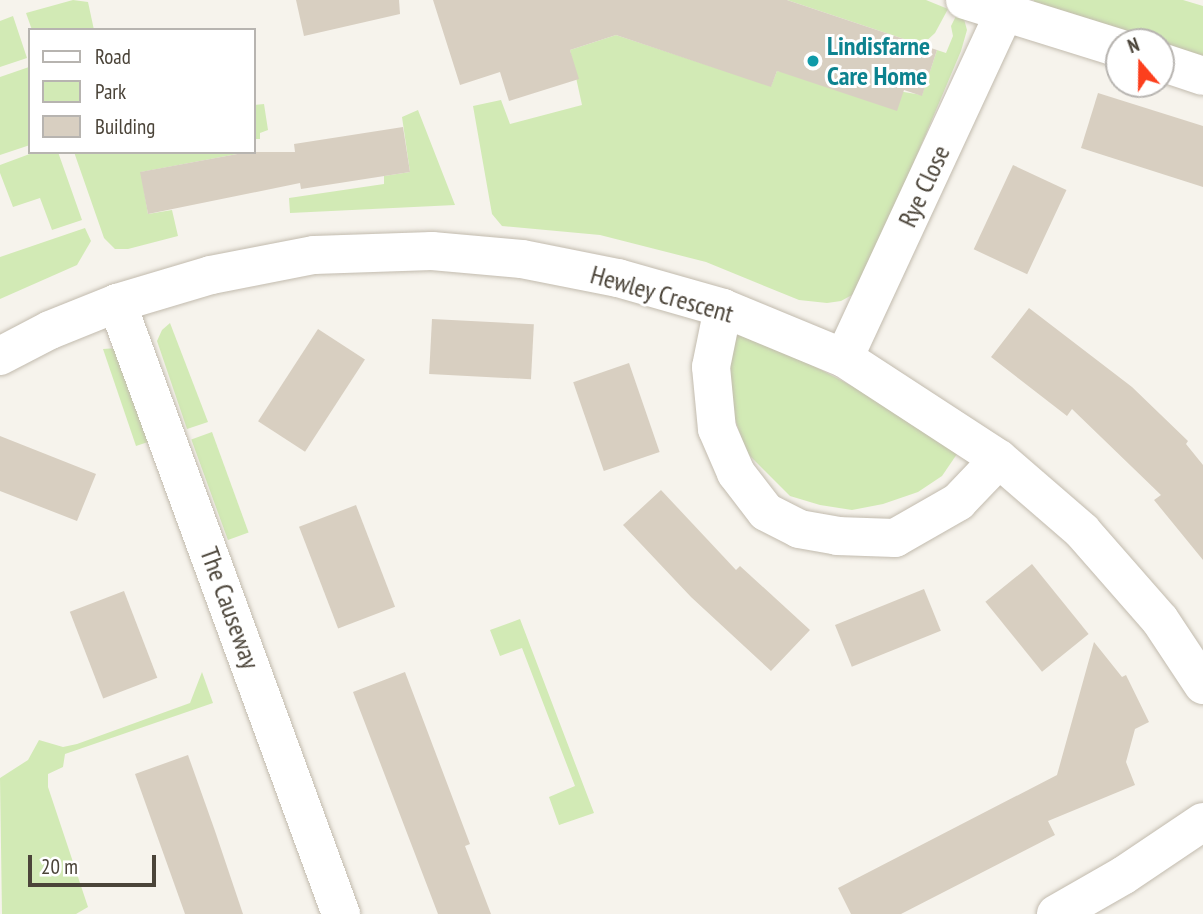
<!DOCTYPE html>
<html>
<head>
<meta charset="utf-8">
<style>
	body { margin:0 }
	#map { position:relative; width:1203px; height:914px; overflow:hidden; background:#f6f3ec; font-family:"PT Sans Narrow",sans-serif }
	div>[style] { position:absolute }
	.green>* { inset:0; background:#d2eab5; transform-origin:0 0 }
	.building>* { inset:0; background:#d8cfc1; transform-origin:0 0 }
	.roads { filter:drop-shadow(0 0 2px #c2bbae) drop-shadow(0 0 2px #c2bbae) }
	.minor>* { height:38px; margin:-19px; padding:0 19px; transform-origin:19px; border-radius:19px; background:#fff }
	.dots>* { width:19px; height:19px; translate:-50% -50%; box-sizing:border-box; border:4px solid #fff; border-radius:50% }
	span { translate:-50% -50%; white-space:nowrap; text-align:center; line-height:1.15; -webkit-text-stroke:6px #fff; paint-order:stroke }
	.culture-label { font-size:26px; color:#0d838f; font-weight:700 }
	.left { translate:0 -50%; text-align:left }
	.street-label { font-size:26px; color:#4b4439 }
	.legend { position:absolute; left:28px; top:28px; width:228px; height:126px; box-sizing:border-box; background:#fff; border:2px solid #b7b4b0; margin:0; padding:9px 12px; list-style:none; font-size:21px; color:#4b4439 }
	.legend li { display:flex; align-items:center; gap:14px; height:35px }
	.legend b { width:35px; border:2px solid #b7b4b0 }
	.north { position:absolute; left:1105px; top:28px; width:70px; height:70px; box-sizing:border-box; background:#fff; border:2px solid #b7b4b0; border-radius:50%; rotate:340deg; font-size:19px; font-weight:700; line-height:28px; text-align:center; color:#4b4439 }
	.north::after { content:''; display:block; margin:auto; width:24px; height:32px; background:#fc3f1d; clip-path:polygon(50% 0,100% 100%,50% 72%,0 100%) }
	.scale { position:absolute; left:28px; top:855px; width:128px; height:32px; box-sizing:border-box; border:4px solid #4b4439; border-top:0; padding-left:9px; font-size:21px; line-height:24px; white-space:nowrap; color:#4b4439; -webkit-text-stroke:5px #fff; paint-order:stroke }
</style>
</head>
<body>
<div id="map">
	<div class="green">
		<div style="clip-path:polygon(73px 0,88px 2px,94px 30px,32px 30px,26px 13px)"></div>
		<div style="clip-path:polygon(787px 0,926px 0,948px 9px,935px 33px,922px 45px)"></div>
		<div style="clip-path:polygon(1034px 0,1183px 0,1203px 6px,1203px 59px,1161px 45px,1161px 42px,1152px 42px,1033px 3px)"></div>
		<div style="clip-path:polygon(13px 16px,27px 58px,0 67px,0 21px)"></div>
		<div style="clip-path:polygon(956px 16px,964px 19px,967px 30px,961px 51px,865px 278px,852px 295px,841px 301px,827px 303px,799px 300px,706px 262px,600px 235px,502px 226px,492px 214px,473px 106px,501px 100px,510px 124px,582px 105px,570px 50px,616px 35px,771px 86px,777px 71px,922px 95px,937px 50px,946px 53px,953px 36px,951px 26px)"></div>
		<div style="clip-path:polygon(29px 67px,30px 145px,0 155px,0 77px)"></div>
		<div style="clip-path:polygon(264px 104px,268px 130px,260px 133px,260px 139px,254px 139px,254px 105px)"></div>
		<div style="clip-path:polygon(418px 110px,455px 205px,290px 213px,289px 198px,384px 184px,384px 176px,410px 172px,402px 117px)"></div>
		<div style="clip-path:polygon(35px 152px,58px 152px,82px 220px,52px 230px,40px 198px,13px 207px,0 173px,0 165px)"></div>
		<div style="clip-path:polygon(74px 152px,248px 152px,141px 172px,148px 214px,172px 210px,178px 236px,128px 249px,115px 249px,104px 238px)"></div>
		<div style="clip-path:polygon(85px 228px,91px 241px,77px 265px,0 299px,0 257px)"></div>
		<div style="clip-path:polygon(170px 323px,208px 422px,187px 429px,157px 341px,162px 330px)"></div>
		<div style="clip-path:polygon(735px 333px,802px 360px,881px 401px,957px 454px,942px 476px,918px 492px,883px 504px,852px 510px,820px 505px,790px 496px,746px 452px,734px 416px,729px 355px)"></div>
		<div style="clip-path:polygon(117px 348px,157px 439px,136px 446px,103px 349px)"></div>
		<div style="left:212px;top:432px;width:107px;height:22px;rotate:70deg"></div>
		<div style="clip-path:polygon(520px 619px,594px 813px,559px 825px,549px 797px,575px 786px,522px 648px,500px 656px,490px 630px)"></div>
		<div style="clip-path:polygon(202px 672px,213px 703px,65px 754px,63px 767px,48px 774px,48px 787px,88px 907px,76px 914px,2px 914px,0 778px,28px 760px,39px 740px,63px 747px,77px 744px,190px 703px)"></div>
	</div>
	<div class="building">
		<div style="clip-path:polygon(296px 0,399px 0,400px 14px,304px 36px)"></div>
		<div style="clip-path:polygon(433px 0,787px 0,937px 50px,922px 96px,904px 90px,897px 111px,777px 71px,771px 87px,616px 35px,570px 50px,579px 79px,509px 101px,500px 72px,460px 85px)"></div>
		<div style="clip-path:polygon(1098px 93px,1203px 126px,1203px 187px,1081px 148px)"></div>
		<div style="clip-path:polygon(403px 127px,410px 172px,301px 189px,300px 183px,148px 214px,140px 172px,248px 152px,295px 152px,294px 144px)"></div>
		<div style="left:1013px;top:165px;width:59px;height:93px;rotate:25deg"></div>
		<div style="clip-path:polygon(1029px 308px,1132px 387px,1188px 441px,1186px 444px,1203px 465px,1203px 560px,1154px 500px,1161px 495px,1072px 409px,1067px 416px,991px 357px)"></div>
		<div style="left:432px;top:319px;width:102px;height:55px;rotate:3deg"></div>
		<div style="left:318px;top:329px;width:56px;height:110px;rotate:33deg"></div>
		<div style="left:629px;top:363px;width:94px;height:59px;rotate:71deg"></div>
		<div style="clip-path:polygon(0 436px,96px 474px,77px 521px,0 491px)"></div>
		<div style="clip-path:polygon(661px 490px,736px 570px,740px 566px,810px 630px,771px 671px,691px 597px,623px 525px)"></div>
		<div style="left:356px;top:505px;width:109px;height:61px;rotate:69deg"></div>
		<div style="left:1032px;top:564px;width:90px;height:60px;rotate:51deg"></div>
		<div style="left:924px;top:589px;width:45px;height:96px;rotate:68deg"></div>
		<div style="left:124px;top:591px;width:93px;height:58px;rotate:69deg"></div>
		<div style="clip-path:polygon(1094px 642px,1122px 677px,1126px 675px,1149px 722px,1135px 729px,1126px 762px,1135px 785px,1048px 821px,1055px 835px,901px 914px,851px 914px,838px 888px,1057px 775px)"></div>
		<div style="clip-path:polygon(405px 672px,470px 844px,465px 846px,491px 914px,438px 914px,353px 692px)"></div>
		<div style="clip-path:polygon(188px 755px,215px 831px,243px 914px,185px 914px,135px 774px)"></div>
	</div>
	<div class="roads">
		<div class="minor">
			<div style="left:965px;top:0;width:161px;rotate:17.3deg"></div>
			<div style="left:1161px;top:62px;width:44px;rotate:18.4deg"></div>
			<div style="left:117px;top:303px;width:651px;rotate:69.87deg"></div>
			<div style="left:723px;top:308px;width:60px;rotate:101.5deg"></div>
			<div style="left:711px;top:367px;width:62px;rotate:84.5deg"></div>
			<div style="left:717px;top:429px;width:48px;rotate:66.6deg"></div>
			<div style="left:736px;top:473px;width:49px;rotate:52.4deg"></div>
			<div style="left:766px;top:512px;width:37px;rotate:27deg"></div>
			<div style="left:799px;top:529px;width:39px;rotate:10deg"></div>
			<div style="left:837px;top:536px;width:58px;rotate:2deg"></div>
			<div style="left:895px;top:538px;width:73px;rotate:-29.7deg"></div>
			<div style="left:958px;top:502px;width:59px;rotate:-46.4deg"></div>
			<div style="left:0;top:356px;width:56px;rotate:-27.5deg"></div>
			<div style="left:50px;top:330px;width:72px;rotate:-21.9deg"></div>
			<div style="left:117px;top:303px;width:98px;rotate:-16.6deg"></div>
			<div style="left:211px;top:275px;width:105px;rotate:-11deg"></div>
			<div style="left:314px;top:255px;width:118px;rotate:-1.9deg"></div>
			<div style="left:432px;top:251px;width:90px;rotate:5.1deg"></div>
			<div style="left:522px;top:259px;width:98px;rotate:11.2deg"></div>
			<div style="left:618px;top:278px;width:109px;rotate:15.9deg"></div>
			<div style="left:723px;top:308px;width:131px;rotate:22.5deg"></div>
			<div style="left:844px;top:358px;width:185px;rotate:33.1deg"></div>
			<div style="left:999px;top:459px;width:110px;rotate:40.9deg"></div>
			<div style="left:1082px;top:531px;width:118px;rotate:48.8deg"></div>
			<div style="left:1160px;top:620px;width:78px;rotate:56.5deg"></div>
			<div style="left:844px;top:358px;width:379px;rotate:-65.1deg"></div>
			<div style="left:1056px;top:914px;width:78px;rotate:-29.8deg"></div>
			<div style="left:1124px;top:875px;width:95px;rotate:-33.9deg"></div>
		</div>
	</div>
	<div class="dots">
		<div style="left:813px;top:61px;background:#0f9aa8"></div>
	</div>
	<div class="culture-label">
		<span class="left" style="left:827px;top:61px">Lindisfarne<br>Care Home</span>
	</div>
	<div class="street-label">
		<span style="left:924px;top:186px;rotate:-65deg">Rye Close</span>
		<span style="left:662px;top:294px;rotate:16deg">Hewley Crescent</span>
		<span style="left:230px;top:608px;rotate:70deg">The Causeway</span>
	</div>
	<ul class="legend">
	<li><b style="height:9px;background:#fff"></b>Road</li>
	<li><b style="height:19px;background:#d2eab5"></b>Park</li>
	<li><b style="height:19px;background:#d8cfc1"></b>Building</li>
	</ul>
	<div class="north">N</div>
	<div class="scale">20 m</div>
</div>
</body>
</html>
